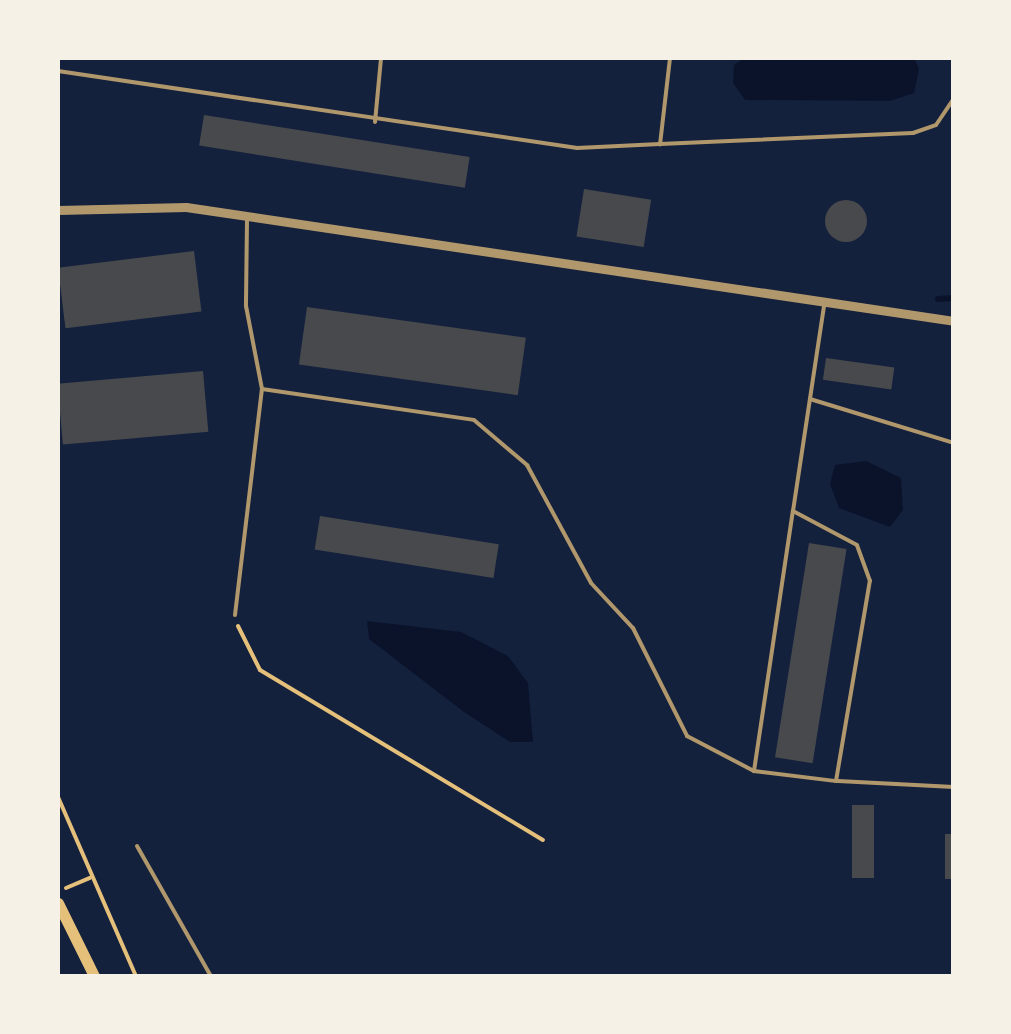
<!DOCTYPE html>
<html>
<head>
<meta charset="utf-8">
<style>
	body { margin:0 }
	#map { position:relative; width:1011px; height:1034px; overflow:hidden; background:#14213d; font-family:"Exo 2",sans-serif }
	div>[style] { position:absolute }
	.water>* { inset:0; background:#0b132b }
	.stream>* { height:6px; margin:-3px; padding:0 3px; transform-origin:3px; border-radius:3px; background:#0b132b }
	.building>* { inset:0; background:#48494c; transform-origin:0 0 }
	.round { border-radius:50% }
	.path>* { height:4px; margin:-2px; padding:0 2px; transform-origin:2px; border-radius:2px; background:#e5c07b }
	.service>* { height:4px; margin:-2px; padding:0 2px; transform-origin:2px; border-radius:2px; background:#b1986c }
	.minor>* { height:9px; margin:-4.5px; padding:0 4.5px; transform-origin:4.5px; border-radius:4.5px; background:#b1986c }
	.secondary>* { height:11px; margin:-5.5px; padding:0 5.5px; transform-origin:5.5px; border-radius:5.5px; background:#e5c07b }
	span { translate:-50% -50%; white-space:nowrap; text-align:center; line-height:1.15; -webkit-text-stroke:10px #f6f1e7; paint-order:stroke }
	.frame { position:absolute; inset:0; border:60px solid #f6f1e7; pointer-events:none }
</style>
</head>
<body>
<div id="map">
	<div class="water">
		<div style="clip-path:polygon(744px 58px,914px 58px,919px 69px,914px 93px,890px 101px,745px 100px,733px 83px,734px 65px)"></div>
		<div style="clip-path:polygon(866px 461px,901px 478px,903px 510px,890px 527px,839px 508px,830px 484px,835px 465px)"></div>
		<div style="clip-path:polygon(367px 621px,461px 632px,508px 656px,528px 683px,533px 742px,510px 742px,464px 712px,369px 639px)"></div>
	</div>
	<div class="stream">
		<div style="left:938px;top:299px;width:16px;rotate:-4deg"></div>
	</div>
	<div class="building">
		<div style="left:204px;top:115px;width:269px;height:31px;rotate:9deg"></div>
		<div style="left:584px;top:189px;width:68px;height:48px;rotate:9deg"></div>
		<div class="round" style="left:825px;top:200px;width:42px;height:42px"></div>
		<div style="left:194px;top:251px;width:61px;height:137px;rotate:83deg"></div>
		<div style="left:307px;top:307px;width:221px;height:58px;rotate:8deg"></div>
		<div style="left:826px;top:358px;width:69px;height:22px;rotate:8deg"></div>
		<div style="left:203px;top:371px;width:61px;height:146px;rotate:85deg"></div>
		<div style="left:320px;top:516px;width:181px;height:34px;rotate:9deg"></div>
		<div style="left:809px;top:543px;width:38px;height:217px;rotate:9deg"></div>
		<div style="left:852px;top:805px;width:22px;height:73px"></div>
		<div style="left:945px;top:834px;width:9px;height:45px"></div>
	</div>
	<div class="path">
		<div style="left:238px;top:626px;width:49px;rotate:63.4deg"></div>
		<div style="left:260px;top:670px;width:330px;rotate:31deg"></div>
		<div style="left:58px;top:797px;width:195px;rotate:66.5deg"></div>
		<div style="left:66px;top:888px;width:26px;rotate:-23deg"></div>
	</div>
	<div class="service">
		<div style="left:670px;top:58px;width:87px;rotate:96.6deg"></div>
		<div style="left:660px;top:144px;width:253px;rotate:-2.5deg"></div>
		<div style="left:913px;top:133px;width:24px;rotate:-19deg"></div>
		<div style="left:936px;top:125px;width:32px;rotate:-56deg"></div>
		<div style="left:58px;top:71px;width:525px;rotate:8.44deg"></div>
		<div style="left:577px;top:148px;width:83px;rotate:-2.8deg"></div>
		<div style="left:375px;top:122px;width:64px;rotate:-84.6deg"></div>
		<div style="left:247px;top:220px;width:86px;rotate:90.7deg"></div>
		<div style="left:246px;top:306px;width:85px;rotate:79.1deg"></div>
		<div style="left:262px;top:389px;width:214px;rotate:8.3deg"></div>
		<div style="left:474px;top:420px;width:70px;rotate:40.3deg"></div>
		<div style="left:527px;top:465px;width:134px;rotate:61.5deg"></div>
		<div style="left:591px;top:583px;width:62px;rotate:47deg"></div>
		<div style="left:633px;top:628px;width:121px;rotate:63.4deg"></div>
		<div style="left:687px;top:736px;width:76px;rotate:27.6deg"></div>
		<div style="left:754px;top:771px;width:83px;rotate:7deg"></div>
		<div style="left:836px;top:781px;width:203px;rotate:-80.4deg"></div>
		<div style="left:870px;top:581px;width:38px;rotate:-110deg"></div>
		<div style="left:857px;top:545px;width:72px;rotate:-152deg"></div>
		<div style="left:793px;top:511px;width:208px;rotate:-81.4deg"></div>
		<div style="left:810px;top:399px;width:151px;rotate:17deg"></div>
		<div style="left:235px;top:615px;width:228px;rotate:-83.2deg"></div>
		<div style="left:754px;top:771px;width:263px;rotate:-81.5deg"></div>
		<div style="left:838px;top:781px;width:116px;rotate:3deg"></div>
		<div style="left:137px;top:846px;width:150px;rotate:60.4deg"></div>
	</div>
	<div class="minor">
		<div style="left:58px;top:210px;width:128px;rotate:-1.3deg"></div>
		<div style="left:186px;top:207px;width:776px;rotate:8.44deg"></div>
	</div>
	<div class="secondary">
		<div style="left:58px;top:903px;width:81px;rotate:63.7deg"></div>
	</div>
	<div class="frame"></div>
</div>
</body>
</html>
